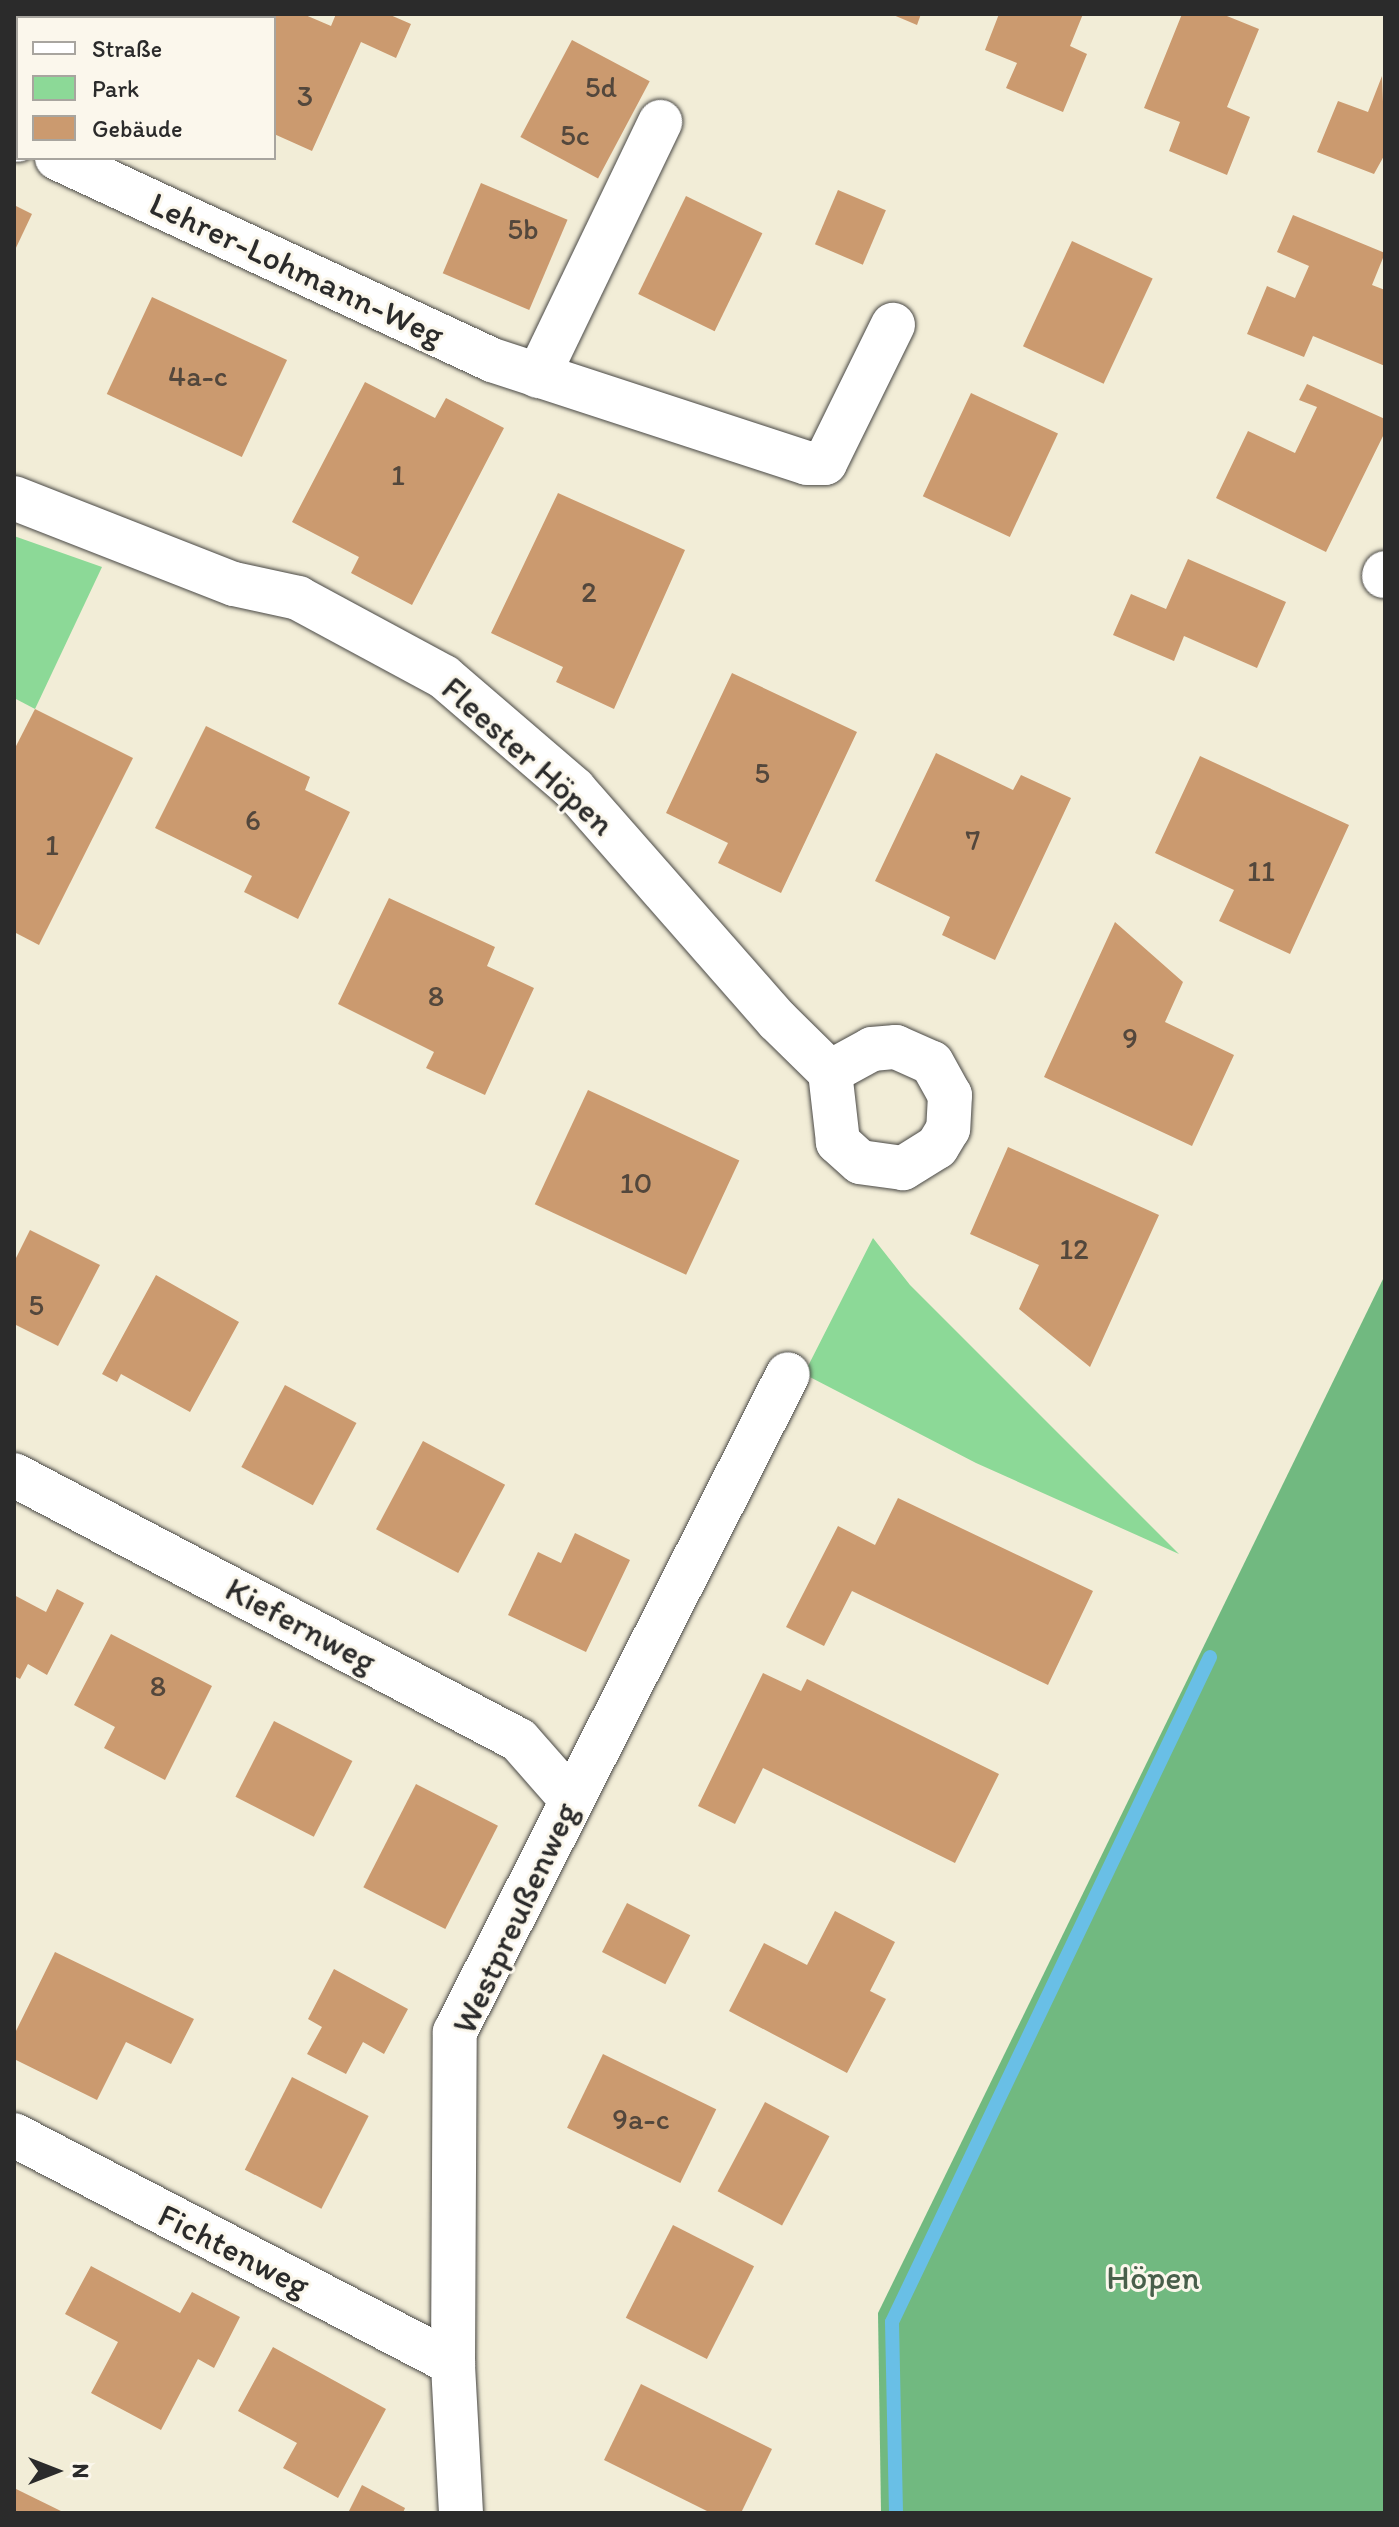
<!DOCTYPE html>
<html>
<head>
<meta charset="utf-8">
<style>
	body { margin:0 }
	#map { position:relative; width:1399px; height:2527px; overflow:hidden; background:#f2edd7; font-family:Itim,sans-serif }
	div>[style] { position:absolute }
	.green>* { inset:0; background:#8cd997 }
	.forest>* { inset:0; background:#71b980 }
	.stream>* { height:14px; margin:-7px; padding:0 7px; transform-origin:7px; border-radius:7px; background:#69bfe6 }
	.building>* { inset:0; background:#cb9a6f; transform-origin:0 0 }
	.roads { filter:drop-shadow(0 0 2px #494845) drop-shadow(0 0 2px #494845) }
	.minor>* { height:44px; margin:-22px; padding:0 22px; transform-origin:22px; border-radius:22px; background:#fff }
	span { translate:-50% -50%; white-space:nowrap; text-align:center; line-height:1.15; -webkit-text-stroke:6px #fbf7ec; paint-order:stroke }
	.number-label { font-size:30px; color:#53473c }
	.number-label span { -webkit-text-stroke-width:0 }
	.street-label { font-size:34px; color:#2b2b2b }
	.park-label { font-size:34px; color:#485f4b }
	.frame { position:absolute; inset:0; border:16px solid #2b2b2b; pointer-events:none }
	.legend { position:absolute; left:16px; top:16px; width:260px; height:144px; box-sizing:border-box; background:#fbf7ec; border:2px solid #a8a59f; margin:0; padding:10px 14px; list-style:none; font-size:24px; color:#2b2b2b }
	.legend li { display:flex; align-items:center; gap:16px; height:40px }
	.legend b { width:40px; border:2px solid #a8a59f }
	.north { position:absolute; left:16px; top:2431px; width:80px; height:80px; -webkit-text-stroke:6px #fbf7ec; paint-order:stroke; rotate:90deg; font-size:22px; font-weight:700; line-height:32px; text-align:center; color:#2b2b2b }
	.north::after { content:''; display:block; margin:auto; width:28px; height:36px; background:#2b2b2b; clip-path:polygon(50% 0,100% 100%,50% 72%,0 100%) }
</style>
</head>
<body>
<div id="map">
	<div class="green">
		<div style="clip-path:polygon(14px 536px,102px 567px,35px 709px,14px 698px)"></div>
		<div style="clip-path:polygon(873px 1238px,910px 1285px,1179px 1554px,976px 1463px,804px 1374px)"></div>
	</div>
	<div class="forest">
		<div style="clip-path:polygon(1385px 1275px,1385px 2513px,881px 2513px,878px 2313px)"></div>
	</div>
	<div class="stream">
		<div style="left:896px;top:2513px;width:191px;rotate:-91.2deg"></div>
		<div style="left:892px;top:2322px;width:737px;rotate:-64.44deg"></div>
	</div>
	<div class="building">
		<div style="clip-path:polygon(14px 14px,73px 14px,18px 18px,18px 62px)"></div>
		<div style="clip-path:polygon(250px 14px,303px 14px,331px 26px,336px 14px,388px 14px,411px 24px,396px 58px,361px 42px,312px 151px,274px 134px,274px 18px,248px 18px)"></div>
		<div style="clip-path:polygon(891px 14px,921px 14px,917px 25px)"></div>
		<div style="clip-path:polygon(999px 14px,1083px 14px,1070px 46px,1087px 54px,1063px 112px,1006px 88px,1017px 63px,985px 50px)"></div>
		<div style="clip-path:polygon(1182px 14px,1222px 14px,1259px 29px,1227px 107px,1250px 117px,1227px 175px,1169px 151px,1180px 122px,1144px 108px)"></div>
		<div style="left:572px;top:40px;width:88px;height:110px;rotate:28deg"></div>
		<div style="clip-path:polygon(1382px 76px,1385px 154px,1374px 174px,1317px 152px,1338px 101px,1368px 112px)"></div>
		<div style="left:481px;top:183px;width:94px;height:98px;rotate:23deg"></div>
		<div style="left:838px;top:190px;width:52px;height:59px;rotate:23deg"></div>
		<div style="left:686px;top:196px;width:85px;height:109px;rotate:26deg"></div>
		<div style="clip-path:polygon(14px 205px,32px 214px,14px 252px)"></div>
		<div style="clip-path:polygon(1293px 215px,1385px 253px,1372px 285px,1385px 290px,1385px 366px,1313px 336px,1304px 357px,1247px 334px,1267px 286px,1295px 298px,1309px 266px,1277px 252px)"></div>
		<div style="left:1072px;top:241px;width:89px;height:116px;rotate:25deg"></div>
		<div style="left:152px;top:297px;width:149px;height:107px;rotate:25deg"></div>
		<div style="clip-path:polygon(365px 382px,435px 418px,446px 398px,504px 428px,412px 605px,351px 573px,359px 557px,292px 522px)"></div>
		<div style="clip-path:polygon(1307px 384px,1385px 419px,1385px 432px,1326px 552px,1216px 498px,1248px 431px,1295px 453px,1317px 407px,1299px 400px)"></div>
		<div style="left:971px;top:393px;width:96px;height:114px;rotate:25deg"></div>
		<div style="clip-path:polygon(558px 493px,685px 550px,614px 709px,556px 682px,563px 667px,491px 633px)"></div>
		<div style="clip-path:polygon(1188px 559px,1286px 602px,1257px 668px,1184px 636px,1174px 661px,1113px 635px,1131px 594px,1166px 609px)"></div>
		<div style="clip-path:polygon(732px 673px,857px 732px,781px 893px,718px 863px,728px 843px,666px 813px)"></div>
		<div style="clip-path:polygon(35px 709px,133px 758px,39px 945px,14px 932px,14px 750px)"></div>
		<div style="clip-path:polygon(206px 726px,310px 777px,305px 790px,350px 812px,298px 919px,244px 892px,252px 876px,155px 828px)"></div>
		<div style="clip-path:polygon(936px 753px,1013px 790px,1021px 775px,1071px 798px,995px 960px,942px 935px,950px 917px,875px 881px)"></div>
		<div style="clip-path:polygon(1200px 756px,1349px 825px,1290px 954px,1219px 921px,1234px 890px,1155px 853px)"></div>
		<div style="clip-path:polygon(389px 898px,495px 947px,487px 966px,534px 988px,485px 1095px,426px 1068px,434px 1052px,338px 1004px)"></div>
		<div style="clip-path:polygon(1115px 922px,1183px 982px,1165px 1022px,1234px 1055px,1192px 1146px,1044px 1077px)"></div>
		<div style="left:588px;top:1090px;width:167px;height:126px;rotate:25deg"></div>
		<div style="clip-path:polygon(1008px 1147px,1159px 1215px,1090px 1367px,1019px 1309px,1039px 1265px,970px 1234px)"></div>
		<div style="clip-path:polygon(30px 1230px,100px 1265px,58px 1346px,14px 1324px,14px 1262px)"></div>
		<div style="clip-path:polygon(156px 1275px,239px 1322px,190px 1412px,121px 1374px,117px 1382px,102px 1374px)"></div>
		<div style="left:285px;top:1385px;width:81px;height:93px;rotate:28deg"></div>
		<div style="left:423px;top:1441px;width:93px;height:100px;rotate:28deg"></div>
		<div style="clip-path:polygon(898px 1498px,1093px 1591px,1048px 1685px,852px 1591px,824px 1646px,786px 1627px,838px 1526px,875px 1545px)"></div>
		<div style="clip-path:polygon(575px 1533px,630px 1560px,586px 1652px,508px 1615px,538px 1552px,561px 1563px)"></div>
		<div style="clip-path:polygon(57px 1589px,84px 1603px,47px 1675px,28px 1664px,20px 1679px,14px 1676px,14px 1595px,46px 1612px)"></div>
		<div style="clip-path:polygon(111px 1634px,212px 1686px,165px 1780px,104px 1748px,115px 1727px,74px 1705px)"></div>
		<div style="clip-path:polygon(763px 1673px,801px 1691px,807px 1679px,999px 1774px,955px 1863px,763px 1768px,735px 1824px,698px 1806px)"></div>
		<div style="left:274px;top:1721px;width:88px;height:85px;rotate:27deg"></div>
		<div style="left:416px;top:1784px;width:92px;height:116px;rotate:27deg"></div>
		<div style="left:627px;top:1903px;width:71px;height:55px;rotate:27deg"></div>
		<div style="clip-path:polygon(835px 1911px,895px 1942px,870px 1991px,886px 1999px,847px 2073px,729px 2011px,764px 1943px,807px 1965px)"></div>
		<div style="clip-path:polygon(55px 1952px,194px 2019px,171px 2064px,126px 2042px,97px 2100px,14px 2059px,14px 2035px)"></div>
		<div style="clip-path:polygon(334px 1969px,408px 2009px,384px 2054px,363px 2042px,346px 2074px,307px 2054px,322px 2027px,308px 2019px)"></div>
		<div style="left:603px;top:2054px;width:126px;height:82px;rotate:26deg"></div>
		<div style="left:292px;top:2077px;width:86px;height:104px;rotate:27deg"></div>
		<div style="left:765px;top:2102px;width:73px;height:101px;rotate:28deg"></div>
		<div style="left:673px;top:2225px;width:91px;height:104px;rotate:27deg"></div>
		<div style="clip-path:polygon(91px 2266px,180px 2313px,192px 2292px,240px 2317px,214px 2368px,198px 2359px,161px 2430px,91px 2393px,118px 2342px,65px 2314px)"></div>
		<div style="clip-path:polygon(273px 2347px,386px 2409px,338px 2498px,283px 2468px,297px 2443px,238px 2411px)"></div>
		<div style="clip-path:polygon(641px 2384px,772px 2449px,741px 2513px,711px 2513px,604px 2460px)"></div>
		<div style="clip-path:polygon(362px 2485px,405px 2508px,403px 2513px,348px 2513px)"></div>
		<div style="clip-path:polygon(14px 2488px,65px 2513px,14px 2513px)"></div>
	</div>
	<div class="roads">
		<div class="minor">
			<div style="left:14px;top:138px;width:4px;rotate:27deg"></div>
			<div style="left:57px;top:158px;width:480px;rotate:24.9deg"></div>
			<div style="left:492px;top:360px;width:331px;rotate:18.1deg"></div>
			<div style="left:807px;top:463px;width:18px"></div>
			<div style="left:825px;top:463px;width:154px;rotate:-63.8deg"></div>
			<div style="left:538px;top:376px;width:282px;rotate:-64.3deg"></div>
			<div style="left:14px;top:498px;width:236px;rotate:21.4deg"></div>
			<div style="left:234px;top:584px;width:66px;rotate:12.3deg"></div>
			<div style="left:298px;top:598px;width:166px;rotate:28.4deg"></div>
			<div style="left:444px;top:677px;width:172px;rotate:40.7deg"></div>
			<div style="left:574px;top:789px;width:308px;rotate:48.7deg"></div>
			<div style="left:777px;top:1020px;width:74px;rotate:44.5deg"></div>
			<div style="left:830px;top:1072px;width:48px;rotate:-28.7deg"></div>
			<div style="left:872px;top:1049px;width:24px;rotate:-5deg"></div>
			<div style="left:896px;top:1047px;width:39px;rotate:24deg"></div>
			<div style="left:932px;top:1063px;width:37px;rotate:61deg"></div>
			<div style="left:950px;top:1095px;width:34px;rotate:93deg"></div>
			<div style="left:948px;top:1129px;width:21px;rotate:121deg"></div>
			<div style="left:937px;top:1147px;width:40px;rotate:148deg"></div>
			<div style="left:903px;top:1168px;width:43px;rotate:-172.1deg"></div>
			<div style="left:860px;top:1162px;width:30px;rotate:-138deg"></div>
			<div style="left:838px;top:1142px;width:70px;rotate:-96.5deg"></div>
			<div style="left:1384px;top:576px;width:3px;rotate:-72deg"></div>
			<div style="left:14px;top:1475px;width:570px;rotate:27.69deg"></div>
			<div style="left:519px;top:1740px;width:77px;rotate:48.7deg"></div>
			<div style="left:14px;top:2135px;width:495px;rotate:27.5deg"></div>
			<div style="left:461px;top:2513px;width:149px;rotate:-93.1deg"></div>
			<div style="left:453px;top:2364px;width:332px;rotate:-89.7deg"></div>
			<div style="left:455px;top:2032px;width:737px;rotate:-63.16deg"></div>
		</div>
	</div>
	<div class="number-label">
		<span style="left:601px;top:87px">5d</span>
		<span style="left:305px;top:96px">3</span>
		<span style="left:575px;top:135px">5c</span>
		<span style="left:523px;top:229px">5b</span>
		<span style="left:198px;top:376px">4a-c</span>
		<span style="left:398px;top:475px">1</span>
		<span style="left:589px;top:592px">2</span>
		<span style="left:762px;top:773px">5</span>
		<span style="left:253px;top:820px">6</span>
		<span style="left:973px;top:840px">7</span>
		<span style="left:52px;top:845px">1</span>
		<span style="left:1261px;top:871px">11</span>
		<span style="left:436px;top:996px">8</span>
		<span style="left:1130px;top:1038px">9</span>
		<span style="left:636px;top:1183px">10</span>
		<span style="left:1074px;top:1249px">12</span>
		<span style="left:36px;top:1305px">5</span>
		<span style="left:158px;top:1686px">8</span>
		<span style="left:641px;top:2119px">9a-c</span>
	</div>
	<div class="street-label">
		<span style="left:297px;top:269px;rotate:25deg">Lehrer-Lohmann-Weg</span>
		<span style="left:528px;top:756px;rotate:42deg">Fleester Höpen</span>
		<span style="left:301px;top:1625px;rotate:28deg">Kiefernweg</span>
		<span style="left:515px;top:1918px;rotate:-65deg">Westpreußenweg</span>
		<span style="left:234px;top:2250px;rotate:27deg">Fichtenweg</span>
	</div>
	<div class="park-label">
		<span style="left:1153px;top:2278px">Höpen</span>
	</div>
	<div class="frame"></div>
	<ul class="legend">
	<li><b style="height:10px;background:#fff"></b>Straße</li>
	<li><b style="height:22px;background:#8cd997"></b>Park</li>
	<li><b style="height:22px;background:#cb9a6f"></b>Gebäude</li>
	</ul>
	<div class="north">N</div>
</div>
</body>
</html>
